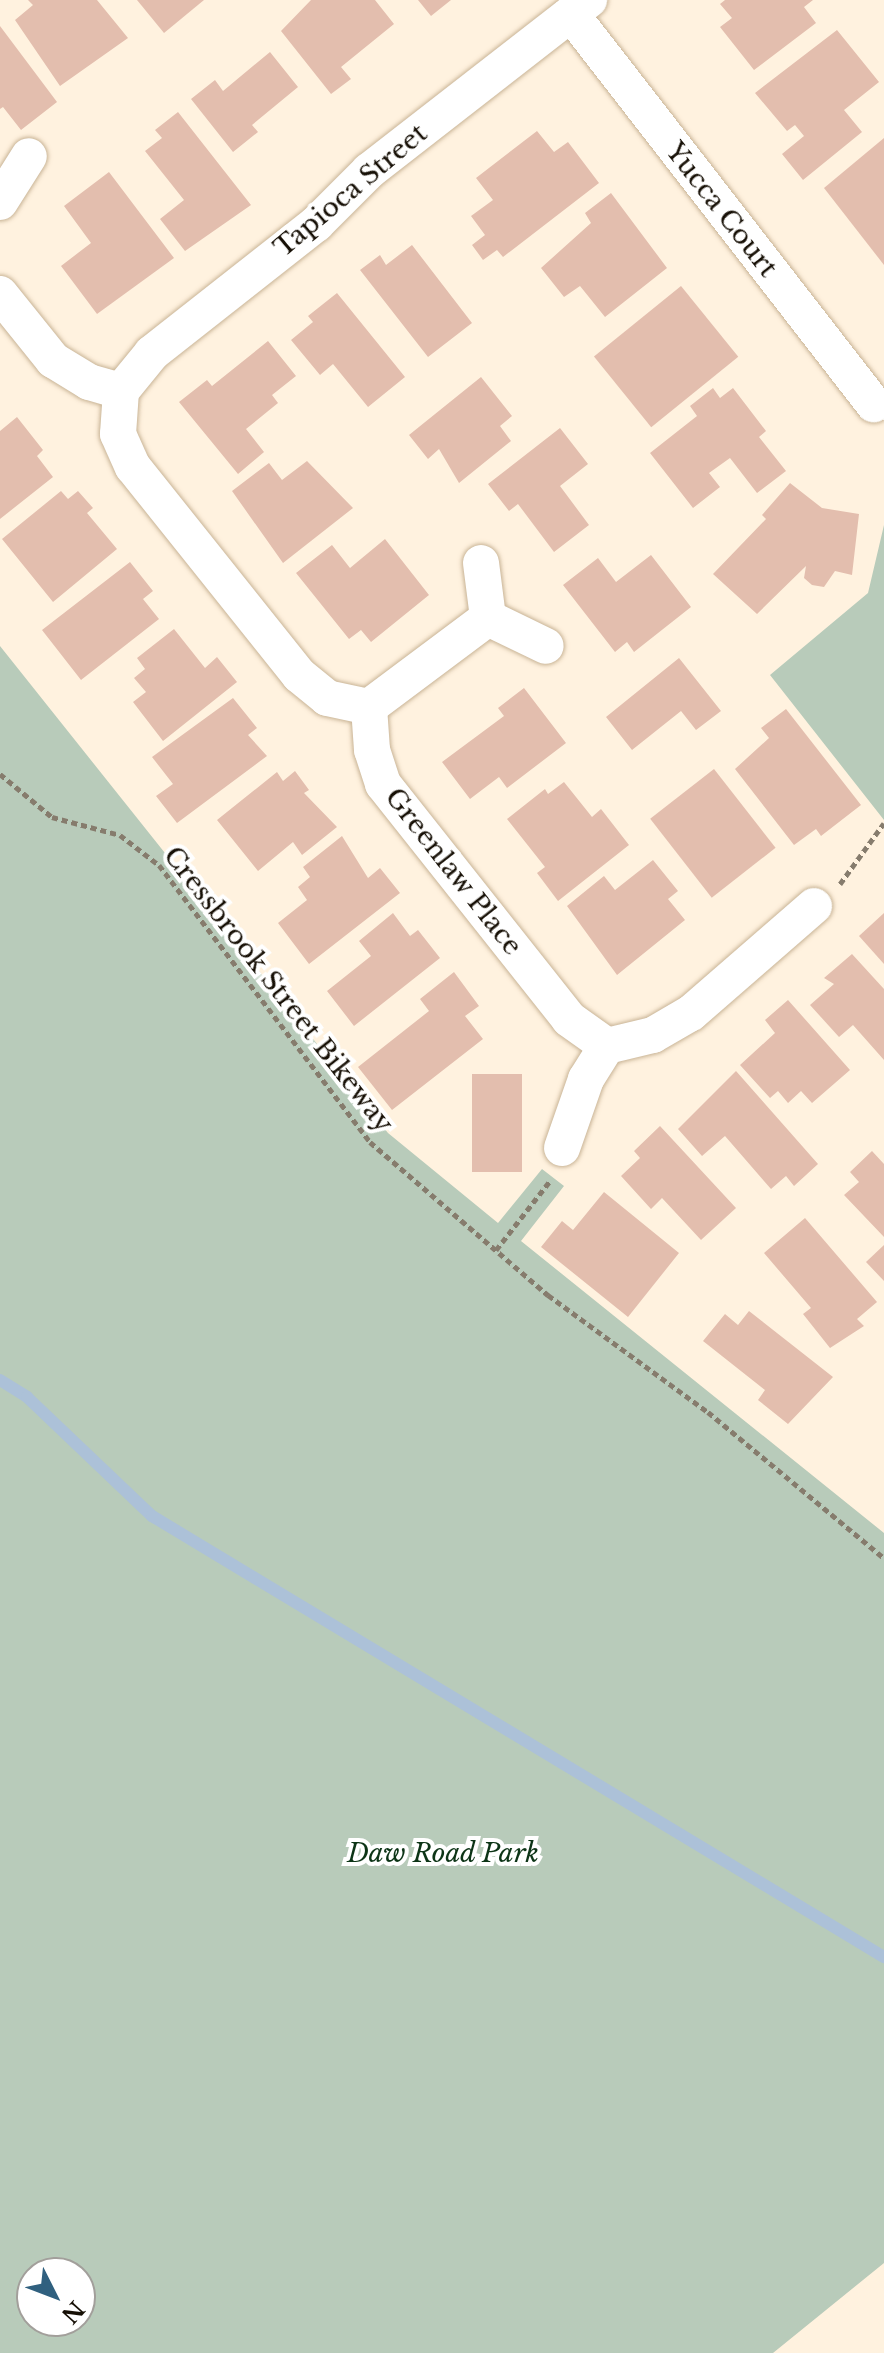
<!DOCTYPE html>
<html>
<head>
<meta charset="utf-8">
<style>
	body { margin:0 }
	#map { position:relative; width:884px; height:2353px; overflow:hidden; background:#fff2df; font-family:"Libre Baskerville",serif }
	div>[style] { position:absolute }
	.green>* { inset:0; background:#b8cbba }
	.stream>* { height:12px; margin:-6px; padding:0 6px; transform-origin:6px; border-radius:6px; background:#acc1d8 }
	.building>* { inset:0; background:#e3beae; transform-origin:0 0 }
	.path>* { height:5px; margin-top:-2.5px; transform-origin:0; background:repeating-linear-gradient(90deg,#867c6d 0 6px,transparent 0 10px) }
	.roads { filter:drop-shadow(0 0 2px #c9b496) drop-shadow(0 0 2px #c9b496) }
	.street>* { height:36px; margin:-18px; padding:0 18px; transform-origin:18px; border-radius:18px; background:#fff }
	span { translate:-50% -50%; white-space:nowrap; text-align:center; line-height:1.15; -webkit-text-stroke:8px #fff; paint-order:stroke }
	.street-label { font-size:26px; color:#160f05 }
	.park-label { font-size:26px; color:#0c3416; font-style:italic }
	.north { position:absolute; left:16px; top:2257px; width:80px; height:80px; box-sizing:border-box; background:#fff; border:2px solid #a29f9b; border-radius:50%; rotate:132deg; font-size:22px; font-weight:700; line-height:32px; text-align:center; color:#160f05 }
	.north::after { content:''; display:block; margin:auto; width:28px; height:36px; background:#30607f; clip-path:polygon(50% 0,100% 100%,50% 72%,0 100%) }
</style>
</head>
<body>
<div id="map">
	<div class="green">
		<div style="clip-path:polygon(884px 525px,884px 820px,770px 675px,868px 593px)"></div>
		<div style="clip-path:polygon(evenodd,0 646px,388px 1133px,498px 1223px,542px 1169px,564px 1186px,521px 1241px,884px 1533px,884px 2263px,773px 2353px,0 2353px,0 646px,32px 2273px,80px 2273px,80px 2321px,32px 2321px,32px 2273px)"></div>
	</div>
	<div class="stream">
		<div style="left:0;top:1380px;width:32px;rotate:32deg"></div>
		<div style="left:27px;top:1397px;width:173px;rotate:43.6deg"></div>
		<div style="left:152px;top:1516px;width:855px;rotate:31.07deg"></div>
	</div>
	<div class="building">
		<div style="clip-path:polygon(28px 0,97px 0,128px 38px,60px 86px,15px 20px,33px 5px)"></div>
		<div style="clip-path:polygon(137px 0,204px 0,164px 33px)"></div>
		<div style="clip-path:polygon(311px 0,375px 0,394px 24px,341px 67px,351px 79px,331px 94px,281px 31px)"></div>
		<div style="clip-path:polygon(418px 0,451px 0,431px 16px)"></div>
		<div style="clip-path:polygon(725px 0,813px 0,804px 7px,816px 23px,754px 70px,720px 27px,732px 18px,720px 4px)"></div>
		<div style="clip-path:polygon(0 26px,57px 102px,21px 130px,3px 107px,0 109px)"></div>
		<div style="clip-path:polygon(837px 30px,879px 82px,844px 110px,862px 132px,803px 180px,782px 154px,804px 136px,795px 125px,787px 131px,755px 93px)"></div>
		<div style="clip-path:polygon(270px 52px,298px 87px,252px 125px,258px 132px,233px 152px,191px 99px,215px 80px,223px 91px)"></div>
		<div style="clip-path:polygon(178px 112px,251px 205px,185px 251px,160px 219px,184px 200px,145px 151px,162px 138px,155px 130px)"></div>
		<div style="clip-path:polygon(537px 131px,554px 152px,568px 142px,599px 183px,503px 257px,497px 250px,483px 260px,472px 245px,485px 235px,471px 216px,493px 200px,476px 178px)"></div>
		<div style="clip-path:polygon(884px 138px,884px 265px,824px 188px)"></div>
		<div style="clip-path:polygon(109px 172px,174px 258px,97px 314px,61px 266px,91px 243px,64px 206px)"></div>
		<div style="clip-path:polygon(611px 193px,667px 268px,605px 317px,580px 286px,564px 297px,541px 268px,591px 223px,585px 213px)"></div>
		<div style="clip-path:polygon(412px 245px,472px 323px,428px 357px,360px 270px,380px 255px,386px 265px)"></div>
		<div style="left:681px;top:286px;width:91px;height:112px;rotate:51deg"></div>
		<div style="clip-path:polygon(337px 293px,405px 377px,368px 407px,333px 364px,320px 375px,291px 340px,313px 322px,308px 316px)"></div>
		<div style="clip-path:polygon(268px 341px,296px 376px,272px 395px,278px 403px,246px 429px,264px 452px,238px 474px,179px 402px,207px 380px,212px 386px)"></div>
		<div style="clip-path:polygon(481px 377px,512px 416px,500px 426px,511px 441px,459px 483px,439px 449px,428px 459px,409px 435px)"></div>
		<div style="clip-path:polygon(713px 388px,720px 398px,733px 388px,766px 431px,759px 437px,786px 471px,757px 493px,730px 458px,709px 473px,720px 487px,693px 508px,650px 453px,697px 416px,690px 406px)"></div>
		<div style="clip-path:polygon(17px 417px,43px 450px,37px 456px,53px 477px,0 519px,0 431px)"></div>
		<div style="clip-path:polygon(560px 428px,588px 464px,560px 486px,589px 525px,554px 552px,518px 504px,509px 511px,488px 484px)"></div>
		<div style="clip-path:polygon(307px 461px,353px 508px,283px 563px,232px 491px,269px 463px,282px 480px)"></div>
		<div style="clip-path:polygon(790px 483px,822px 508px,859px 514px,852px 575px,835px 571px,824px 587px,812px 585px,804px 578px,806px 566px,757px 614px,713px 574px,766px 519px,762px 515px)"></div>
		<div style="clip-path:polygon(61px 491px,68px 499px,78px 491px,93px 508px,87px 513px,117px 549px,53px 602px,2px 539px)"></div>
		<div style="clip-path:polygon(385px 539px,429px 595px,371px 642px,361px 630px,349px 639px,296px 573px,332px 545px,350px 568px)"></div>
		<div style="clip-path:polygon(651px 555px,691px 607px,634px 652px,627px 642px,615px 652px,563px 585px,598px 558px,616px 582px)"></div>
		<div style="clip-path:polygon(130px 562px,153px 591px,143px 599px,159px 619px,81px 680px,42px 630px)"></div>
		<div style="clip-path:polygon(174px 629px,205px 668px,217px 657px,237px 682px,163px 741px,133px 702px,146px 692px,134px 678px,145px 669px,137px 658px)"></div>
		<div style="clip-path:polygon(679px 658px,721px 711px,696px 730px,681px 711px,632px 750px,606px 717px)"></div>
		<div style="clip-path:polygon(524px 688px,566px 743px,507px 788px,499px 777px,470px 799px,442px 762px,504px 716px,498px 708px)"></div>
		<div style="clip-path:polygon(233px 698px,257px 728px,248px 735px,267px 756px,177px 823px,156px 796px,173px 784px,152px 757px)"></div>
		<div style="clip-path:polygon(786px 709px,861px 805px,821px 836px,816px 829px,794px 845px,735px 769px,769px 738px,761px 728px)"></div>
		<div style="left:714px;top:769px;width:100px;height:81px;rotate:52deg"></div>
		<div style="clip-path:polygon(295px 771px,309px 790px,304px 793px,337px 827px,302px 855px,293px 842px,258px 871px,217px 820px,277px 772px,283px 781px)"></div>
		<div style="clip-path:polygon(564px 782px,592px 817px,601px 809px,629px 845px,558px 901px,537px 873px,545px 867px,507px 819px,545px 789px,548px 794px)"></div>
		<div style="clip-path:polygon(342px 836px,368px 878px,380px 868px,400px 893px,309px 964px,278px 923px,307px 900px,298px 887px,310px 877px,303px 867px)"></div>
		<div style="clip-path:polygon(653px 860px,678px 891px,668px 899px,685px 920px,617px 975px,567px 906px,604px 876px,615px 890px)"></div>
		<div style="clip-path:polygon(393px 913px,410px 936px,418px 930px,440px 958px,354px 1026px,327px 991px,371px 956px,359px 941px)"></div>
		<div style="clip-path:polygon(884px 913px,884px 964px,859px 936px)"></div>
		<div style="clip-path:polygon(852px 954px,884px 989px,884px 1060px,853px 1025px,839px 1037px,810px 1005px,834px 984px,824px 978px)"></div>
		<div style="clip-path:polygon(454px 972px,479px 1006px,465px 1016px,483px 1039px,392px 1110px,358px 1067px,429px 1011px,420px 999px)"></div>
		<div style="clip-path:polygon(788px 1000px,850px 1070px,812px 1103px,801px 1091px,788px 1103px,778px 1091px,770px 1098px,740px 1065px,775px 1033px,765px 1020px)"></div>
		<div style="clip-path:polygon(736px 1071px,818px 1164px,794px 1186px,786px 1176px,771px 1189px,725px 1136px,702px 1156px,678px 1129px)"></div>
		<div style="left:472px;top:1074px;width:50px;height:98px"></div>
		<div style="clip-path:polygon(660px 1126px,736px 1208px,701px 1240px,662px 1198px,651px 1209px,621px 1176px,640px 1158px,634px 1151px)"></div>
		<div style="clip-path:polygon(872px 1151px,884px 1164px,884px 1237px,844px 1195px,859px 1182px,850px 1172px)"></div>
		<div style="clip-path:polygon(604px 1192px,679px 1253px,628px 1317px,541px 1247px,562px 1221px,573px 1230px)"></div>
		<div style="clip-path:polygon(805px 1218px,877px 1302px,857px 1319px,864px 1326px,830px 1348px,803px 1314px,811px 1308px,764px 1253px)"></div>
		<div style="clip-path:polygon(884px 1245px,884px 1281px,866px 1262px)"></div>
		<div style="clip-path:polygon(749px 1311px,833px 1377px,788px 1424px,758px 1400px,765px 1390px,703px 1341px,725px 1314px,738px 1325px)"></div>
	</div>
	<div class="path">
		<div style="left:0;top:774px;width:67px;rotate:39.6deg"></div>
		<div style="left:52px;top:817px;width:70px;rotate:14.8deg"></div>
		<div style="left:120px;top:835px;width:49px;rotate:37.6deg"></div>
		<div style="left:159px;top:865px;width:348px;rotate:52.7deg"></div>
		<div style="left:370px;top:1142px;width:235px;rotate:40.7deg"></div>
		<div style="left:548px;top:1295px;width:198px;rotate:36.2deg"></div>
		<div style="left:708px;top:1412px;width:229px;rotate:39.7deg"></div>
		<div style="left:840px;top:884px;width:75px;rotate:-54.2deg"></div>
		<div style="left:496px;top:1250px;width:88px;rotate:-52deg"></div>
	</div>
	<div class="roads">
		<div class="street">
			<div style="left:571px;top:14px;width:494px;rotate:52.2deg"></div>
			<div style="left:0;top:202px;width:54px;rotate:-57.8deg"></div>
			<div style="left:0;top:294px;width:85px;rotate:51.2deg"></div>
			<div style="left:53px;top:360px;width:42px;rotate:31.4deg"></div>
			<div style="left:89px;top:382px;width:33px;rotate:16deg"></div>
			<div style="left:121px;top:391px;width:43px;rotate:94deg"></div>
			<div style="left:118px;top:434px;width:36px;rotate:66deg"></div>
			<div style="left:133px;top:467px;width:266px;rotate:51.4deg"></div>
			<div style="left:299px;top:675px;width:36px;rotate:39deg"></div>
			<div style="left:327px;top:698px;width:43px;rotate:12.1deg"></div>
			<div style="left:369px;top:707px;width:43px;rotate:86deg"></div>
			<div style="left:372px;top:750px;width:36px;rotate:72deg"></div>
			<div style="left:383px;top:784px;width:300px;rotate:51.6deg"></div>
			<div style="left:569px;top:1019px;width:47px;rotate:35.4deg"></div>
			<div style="left:607px;top:1046px;width:47px;rotate:-13.4deg"></div>
			<div style="left:653px;top:1035px;width:44px;rotate:-30.1deg"></div>
			<div style="left:691px;top:1013px;width:163px;rotate:-41deg"></div>
			<div style="left:121px;top:391px;width:49px;rotate:-50.8deg"></div>
			<div style="left:152px;top:353px;width:209px;rotate:-38.2deg"></div>
			<div style="left:316px;top:224px;width:75px;rotate:-45deg"></div>
			<div style="left:369px;top:171px;width:279px;rotate:-37.9deg"></div>
			<div style="left:481px;top:563px;width:55px;rotate:82.7deg"></div>
			<div style="left:488px;top:618px;width:64px;rotate:25.8deg"></div>
			<div style="left:369px;top:707px;width:149px;rotate:-36.8deg"></div>
			<div style="left:562px;top:1148px;width:73px;rotate:-70.8deg"></div>
			<div style="left:586px;top:1079px;width:39px;rotate:-58deg"></div>
		</div>
	</div>
	<div class="street-label">
		<span style="left:351px;top:191px;rotate:-40deg">Tapioca Street</span>
		<span style="left:721px;top:210px;rotate:52deg">Yucca Court</span>
		<span style="left:453px;top:872px;rotate:52deg">Greenlaw Place</span>
		<span style="left:278px;top:990px;rotate:52deg">Cressbrook Street Bikeway</span>
	</div>
	<div class="park-label">
		<span style="left:443px;top:1854px">Daw Road Park</span>
	</div>
	<div class="north">N</div>
</div>
</body>
</html>
